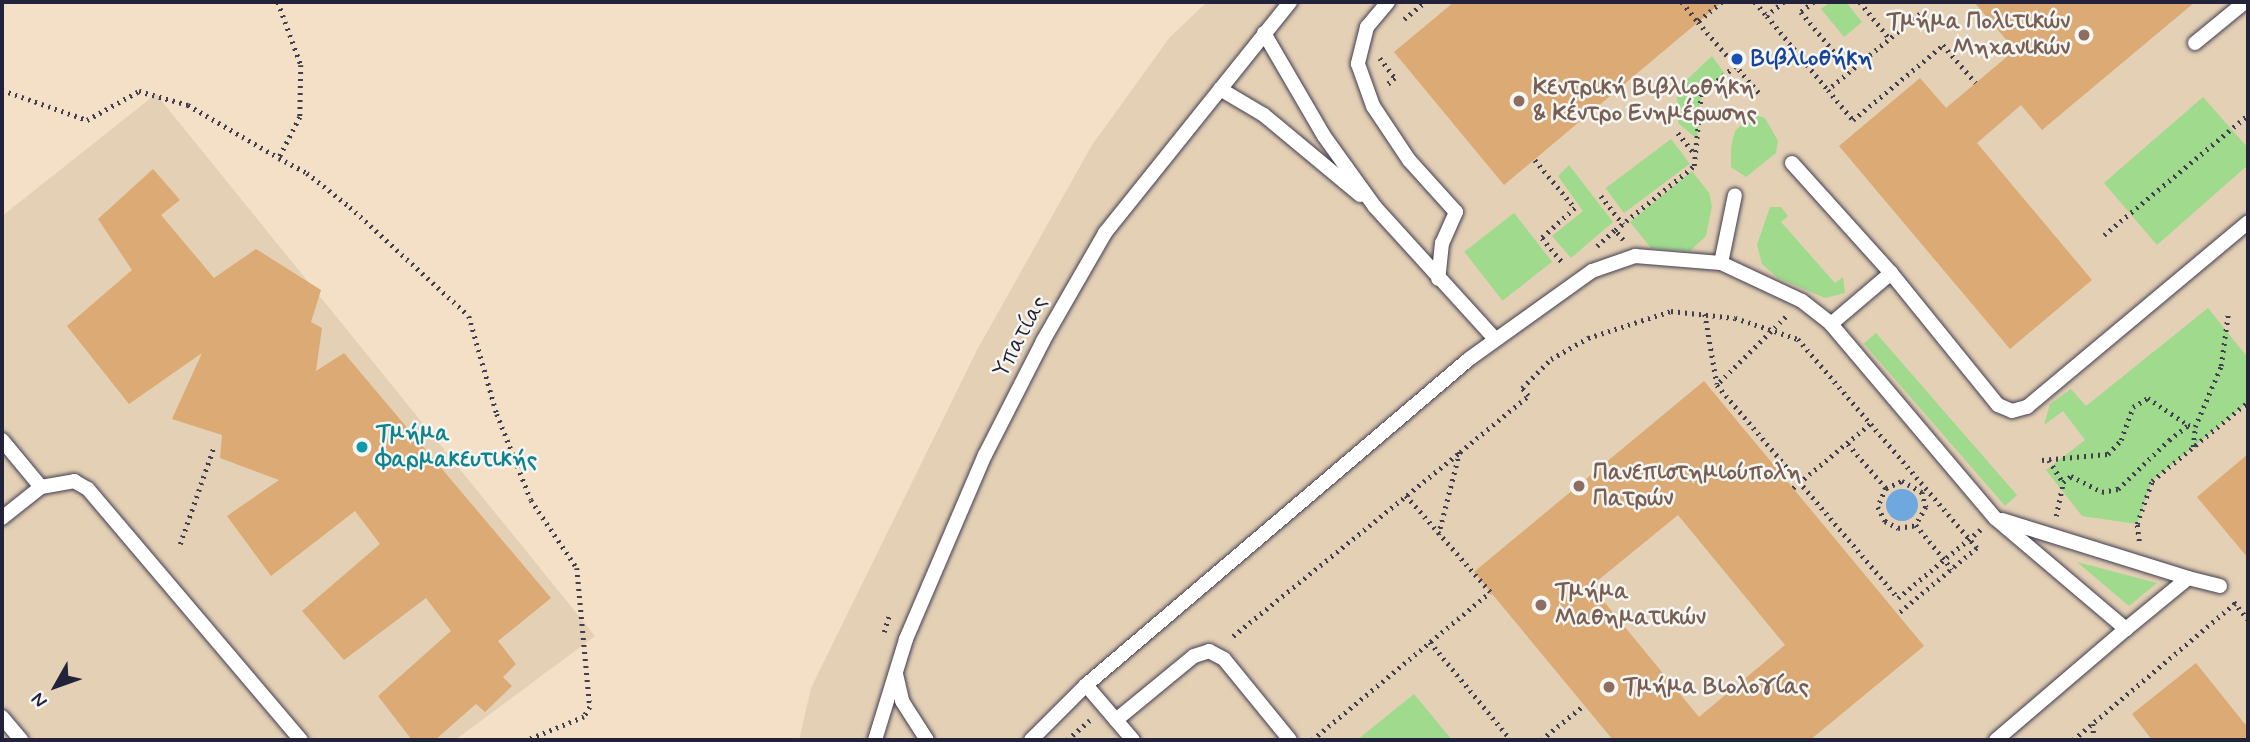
<!DOCTYPE html>
<html>
<head>
<meta charset="utf-8">
<style>
	body { margin:0 }
	#map { position:relative; width:2250px; height:742px; overflow:hidden; background:#f3e0c6; font-family:Mynerve,sans-serif }
	div>[style] { position:absolute }
	.built>* { inset:0; background:#e4d0b5 }
	.green>* { inset:0; background:#9fda8d; transform-origin:0 0 }
	.water>* { inset:0; background:#6ea8de }
	.round { border-radius:50% }
	.building>* { inset:0; background:#dbaa75 }
	.path>* { height:4.5px; margin-top:-2.25px; transform-origin:0; background:repeating-linear-gradient(90deg,#413e50 0 2px,transparent 0 7px) }
	.roads { filter:drop-shadow(0 0 2px #413e50) drop-shadow(0 0 2px #413e50) }
	.lane>* { height:14px; margin:-7px; padding:0 7px; transform-origin:7px; border-radius:7px; background:#fff }
	.dots>* { width:19px; height:19px; translate:-50% -50%; box-sizing:border-box; border:4px solid #f6f6f2; border-radius:50% }
	span { translate:-50% -50%; white-space:nowrap; text-align:center; line-height:1.15; -webkit-text-stroke:5px #f6f6f2; paint-order:stroke }
	.education-label { font-size:23px; color:#785e54; font-weight:700 }
	.right { translate:-100% -50%; text-align:right }
	.left { translate:0 -50%; text-align:left }
	.transit-label { font-size:23px; color:#164399; font-weight:700 }
	.street-label { font-size:23px; color:#22223b }
	.culture-label { font-size:23px; color:#0d838f; font-weight:700 }
	.frame { position:absolute; inset:0; border:4px solid #22223b; pointer-events:none }
	.north { position:absolute; left:21px; top:651px; width:70px; height:70px; -webkit-text-stroke:5px #f6f6f2; paint-order:stroke; rotate:230deg; font-size:19px; font-weight:700; line-height:28px; text-align:center; color:#22223b }
	.north::after { content:''; display:block; margin:auto; width:24px; height:32px; background:#22223b; clip-path:polygon(50% 0,100% 100%,50% 72%,0 100%) }
</style>
</head>
<body>
<div id="map">
	<div class="built">
		<div style="clip-path:polygon(1207px 2px,2248px 2px,2248px 740px,799px 740px,811px 688px,977px 350px,1092px 145px,1170px 37px)"></div>
		<div style="clip-path:polygon(156px 94px,595px 636px,455px 740px,2px 740px,2px 216px)"></div>
	</div>
	<div class="green">
		<div style="clip-path:polygon(1830px 2px,1846px 2px,1862px 22px,1844px 37px,1821px 9px)"></div>
		<div style="clip-path:polygon(1712px 56px,1725px 74px,1701px 94px,1697px 139px,1678px 123px,1677px 89px)"></div>
		<div style="clip-path:polygon(2203px 97px,2248px 148px,2248px 165px,2157px 245px,2104px 183px)"></div>
		<div style="clip-path:polygon(1753px 114px,1765px 118px,1778px 141px,1776px 153px,1746px 177px,1731px 167px,1731px 147px,1735px 131px)"></div>
		<div style="left:1671px;top:139px;width:31px;height:82px;rotate:53deg"></div>
		<div style="clip-path:polygon(1569px 165px,1613px 222px,1571px 258px,1552px 236px,1583px 211px,1558px 176px)"></div>
		<div style="clip-path:polygon(1692px 171px,1709px 193px,1712px 206px,1706px 236px,1690px 251px,1651px 248px,1630px 222px)"></div>
		<div style="clip-path:polygon(1770px 207px,1781px 207px,1788px 216px,1781px 222px,1835px 283px,1843px 277px,1845px 293px,1825px 298px,1778px 278px,1762px 264px,1757px 245px)"></div>
		<div style="left:1514px;top:213px;width:62px;height:63px;rotate:52deg"></div>
		<div style="clip-path:polygon(2208px 308px,2248px 358px,2248px 402px,2152px 481px,2137px 524px,2082px 516px,2046px 470px,2085px 440px,2063px 411px,2044px 425px,2050px 404px,2071px 389px,2086px 406px)"></div>
		<div style="left:1876px;top:333px;width:215px;height:16px;rotate:49deg"></div>
		<div style="clip-path:polygon(2077px 562px,2157px 583px,2129px 606px)"></div>
		<div style="clip-path:polygon(1414px 694px,1452px 740px,1357px 740px)"></div>
	</div>
	<div class="water">
		<div class="round" style="left:1886px;top:489px;width:32px;height:32px"></div>
	</div>
	<div class="building">
		<div style="clip-path:polygon(1454px 2px,1722px 2px,1504px 185px,1394px 52px)"></div>
		<div style="clip-path:polygon(1974px 2px,2195px 2px,2042px 130px,2021px 105px,1977px 143px,2092px 280px,2010px 349px,1839px 146px,1920px 78px,1946px 108px,2015px 50px)"></div>
		<div style="clip-path:polygon(153px 169px,180px 200px,161px 215px,214px 278px,256px 249px,321px 290px,311px 322px,322px 328px,316px 371px,344px 353px,551px 598px,498px 641px,516px 664px,503px 677px,512px 686px,485px 712px,476px 704px,435px 740px,412px 740px,378px 696px,451px 631px,426px 598px,344px 660px,302px 611px,380px 544px,355px 511px,271px 576px,227px 516px,279px 480px,220px 458px,222px 435px,172px 419px,202px 353px,129px 404px,67px 326px,132px 270px,98px 219px)"></div>
		<div style="clip-path:polygon(evenodd,1704px 381px,1924px 646px,1810px 740px,1613px 740px,1474px 572px,1704px 381px,1678px 515px,1785px 645px,1699px 717px,1591px 586px,1678px 515px)"></div>
		<div style="clip-path:polygon(2248px 454px,2248px 558px,2197px 497px)"></div>
		<div style="clip-path:polygon(2196px 663px,2248px 728px,2248px 740px,2152px 740px,2132px 714px)"></div>
	</div>
	<div class="path">
		<div style="left:278px;top:2px;width:67px;rotate:69.9deg"></div>
		<div style="left:301px;top:65px;width:52px;rotate:91.1deg"></div>
		<div style="left:300px;top:117px;width:46px;rotate:117.1deg"></div>
		<div style="left:279px;top:158px;width:32px;rotate:28deg"></div>
		<div style="left:307px;top:173px;width:55px;rotate:38.3deg"></div>
		<div style="left:350px;top:207px;width:161px;rotate:42.5deg"></div>
		<div style="left:469px;top:316px;width:102px;rotate:74.1deg"></div>
		<div style="left:497px;top:414px;width:92px;rotate:68.4deg"></div>
		<div style="left:531px;top:500px;width:82px;rotate:55.9deg"></div>
		<div style="left:577px;top:568px;width:140px;rotate:84.7deg"></div>
		<div style="left:590px;top:707px;width:12px;rotate:121deg"></div>
		<div style="left:584px;top:717px;width:61px;rotate:157.7deg"></div>
		<div style="left:1682px;top:2px;width:26px;rotate:51deg"></div>
		<div style="left:1722px;top:2px;width:31px;rotate:140deg"></div>
		<div style="left:1698px;top:22px;width:96px;rotate:49.2deg"></div>
		<div style="left:1755px;top:2px;width:18px;rotate:49deg"></div>
		<div style="left:1784px;top:2px;width:22px;rotate:141deg"></div>
		<div style="left:1767px;top:16px;width:96px;rotate:50.5deg"></div>
		<div style="left:1814px;top:2px;width:16px;rotate:142deg"></div>
		<div style="left:1801px;top:12px;width:77px;rotate:50.3deg"></div>
		<div style="left:1860px;top:2px;width:46px;rotate:51.1deg"></div>
		<div style="left:1920px;top:14px;width:119px;rotate:140.4deg"></div>
		<div style="left:1828px;top:90px;width:39px;rotate:50deg"></div>
		<div style="left:1853px;top:120px;width:117px;rotate:-39.8deg"></div>
		<div style="left:1943px;top:45px;width:50px;rotate:49deg"></div>
		<div style="left:1404px;top:19px;width:27px;rotate:-39deg"></div>
		<div style="left:1380px;top:58px;width:25px;rotate:53deg"></div>
		<div style="left:1395px;top:78px;width:12px;rotate:138deg"></div>
		<div style="left:2px;top:90px;width:90px;rotate:19.4deg"></div>
		<div style="left:87px;top:120px;width:60px;rotate:-29.1deg"></div>
		<div style="left:139px;top:91px;width:51px;rotate:15.9deg"></div>
		<div style="left:188px;top:105px;width:105px;rotate:30.2deg"></div>
		<div style="left:1678px;top:133px;width:26px;rotate:51deg"></div>
		<div style="left:1535px;top:160px;width:62px;rotate:50.2deg"></div>
		<div style="left:1575px;top:208px;width:45px;rotate:137.7deg"></div>
		<div style="left:1542px;top:238px;width:33px;rotate:50deg"></div>
		<div style="left:1601px;top:196px;width:36px;rotate:52deg"></div>
		<div style="left:2104px;top:235px;width:187px;rotate:-39.8deg"></div>
		<div style="left:1623px;top:240px;width:13px;rotate:-129deg"></div>
		<div style="left:1615px;top:230px;width:102px;rotate:-39deg"></div>
		<div style="left:1694px;top:166px;width:72px;rotate:-84.4deg"></div>
		<div style="left:1701px;top:94px;width:44px;rotate:-39.5deg"></div>
		<div style="left:1597px;top:246px;width:24px;rotate:-42deg"></div>
		<div style="left:1705px;top:314px;width:71px;rotate:80.3deg"></div>
		<div style="left:1786px;top:317px;width:97px;rotate:135.4deg"></div>
		<div style="left:1717px;top:385px;width:280px;rotate:49.6deg"></div>
		<div style="left:1898px;top:598px;width:108px;rotate:-39.7deg"></div>
		<div style="left:1848px;top:444px;width:58px;rotate:49.2deg"></div>
		<div style="left:1886px;top:488px;width:17px;rotate:-24deg"></div>
		<div style="left:1902px;top:481px;width:23px;rotate:29deg"></div>
		<div style="left:1922px;top:492px;width:16px;rotate:75deg"></div>
		<div style="left:1926px;top:507px;width:21px;rotate:119deg"></div>
		<div style="left:1916px;top:525px;width:57px;rotate:50.7deg"></div>
		<div style="left:2193px;top:447px;width:20px;rotate:-84deg"></div>
		<div style="left:2195px;top:427px;width:66px;rotate:-66.9deg"></div>
		<div style="left:2221px;top:366px;width:52px;rotate:-82.3deg"></div>
		<div style="left:1460px;top:452px;width:88px;rotate:-39.5deg"></div>
		<div style="left:1528px;top:396px;width:10px;rotate:-127deg"></div>
		<div style="left:1522px;top:388px;width:41px;rotate:-45deg"></div>
		<div style="left:1551px;top:359px;width:43px;rotate:-29.6deg"></div>
		<div style="left:1588px;top:338px;width:87px;rotate:-18deg"></div>
		<div style="left:1671px;top:311px;width:64px;rotate:6.2deg"></div>
		<div style="left:1735px;top:318px;width:66px;rotate:18.4deg"></div>
		<div style="left:1798px;top:339px;width:275px;rotate:49.4deg"></div>
		<div style="left:1977px;top:548px;width:103px;rotate:140.1deg"></div>
		<div style="left:2042px;top:460px;width:66px;rotate:-5.2deg"></div>
		<div style="left:2108px;top:454px;width:19px;rotate:-47deg"></div>
		<div style="left:2121px;top:440px;width:35px;rotate:-70deg"></div>
		<div style="left:2133px;top:407px;width:17px;rotate:-31deg"></div>
		<div style="left:2148px;top:398px;width:48px;rotate:34deg"></div>
		<div style="left:2049px;top:460px;width:26px;rotate:58deg"></div>
		<div style="left:1793px;top:488px;width:102px;rotate:-39.8deg"></div>
		<div style="left:1886px;top:488px;width:21px;rotate:113deg"></div>
		<div style="left:1878px;top:507px;width:16px;rotate:63deg"></div>
		<div style="left:1885px;top:521px;width:15px;rotate:28deg"></div>
		<div style="left:1898px;top:528px;width:18px;rotate:-9deg"></div>
		<div style="left:2056px;top:516px;width:35px;rotate:-78deg"></div>
		<div style="left:2063px;top:482px;width:10px;rotate:-37deg"></div>
		<div style="left:2071px;top:476px;width:35px;rotate:27deg"></div>
		<div style="left:2102px;top:492px;width:16px;rotate:-11deg"></div>
		<div style="left:2118px;top:489px;width:71px;rotate:-43.9deg"></div>
		<div style="left:2169px;top:440px;width:24px;rotate:-38deg"></div>
		<div style="left:2188px;top:425px;width:7px;rotate:16deg"></div>
		<div style="left:2139px;top:541px;width:17px;rotate:-97deg"></div>
		<div style="left:2137px;top:524px;width:46px;rotate:-70.8deg"></div>
		<div style="left:2152px;top:481px;width:124px;rotate:-39.5deg"></div>
		<div style="left:180px;top:544px;width:101px;rotate:-70.8deg"></div>
		<div style="left:2234px;top:602px;width:22px;rotate:51deg"></div>
		<div style="left:884px;top:632px;width:17px;rotate:-73deg"></div>
		<div style="left:1233px;top:636px;width:292px;rotate:-39deg"></div>
		<div style="left:1460px;top:452px;width:85px;rotate:104.4deg"></div>
		<div style="left:1430px;top:642px;width:127px;rotate:50.4deg"></div>
		<div style="left:2093px;top:724px;width:16px;rotate:86deg"></div>
		<div style="left:1067px;top:740px;width:30px;rotate:-41deg"></div>
		<div style="left:1312px;top:740px;width:231px;rotate:-39.7deg"></div>
		<div style="left:1490px;top:592px;width:128px;rotate:-131.2deg"></div>
		<div style="left:1541px;top:740px;width:55px;rotate:-39.1deg"></div>
		<div style="left:2073px;top:740px;width:212px;rotate:-40.2deg"></div>
	</div>
	<div class="roads">
		<div class="lane">
			<div style="left:1388px;top:2px;width:33px;rotate:130deg"></div>
			<div style="left:1367px;top:27px;width:38px;rotate:104deg"></div>
			<div style="left:1358px;top:64px;width:45px;rotate:70.3deg"></div>
			<div style="left:1373px;top:106px;width:65px;rotate:56.3deg"></div>
			<div style="left:1409px;top:160px;width:70px;rotate:47.9deg"></div>
			<div style="left:1456px;top:212px;width:34px;rotate:114deg"></div>
			<div style="left:1442px;top:243px;width:36px;rotate:96deg"></div>
			<div style="left:1264px;top:33px;width:119px;rotate:59.8deg"></div>
			<div style="left:1324px;top:136px;width:87px;rotate:54.3deg"></div>
			<div style="left:1375px;top:207px;width:177px;rotate:47.7deg"></div>
			<div style="left:2195px;top:43px;width:65px;rotate:-39.4deg"></div>
			<div style="left:1220px;top:89px;width:51px;rotate:30.6deg"></div>
			<div style="left:1264px;top:115px;width:125px;rotate:39.8deg"></div>
			<div style="left:1792px;top:163px;width:148px;rotate:48deg"></div>
			<div style="left:1721px;top:263px;width:69px;rotate:-78.4deg"></div>
			<div style="left:1831px;top:324px;width:254px;rotate:49.8deg"></div>
			<div style="left:1995px;top:518px;width:172px;rotate:40.3deg"></div>
			<div style="left:2126px;top:629px;width:80px;rotate:-39.4deg"></div>
			<div style="left:2188px;top:578px;width:33px;rotate:14deg"></div>
			<div style="left:2px;top:440px;width:61px;rotate:50.3deg"></div>
			<div style="left:41px;top:487px;width:50px;rotate:141.5deg"></div>
			<div style="left:41px;top:487px;width:34px;rotate:-10deg"></div>
			<div style="left:74px;top:481px;width:16px;rotate:30deg"></div>
			<div style="left:88px;top:489px;width:329px;rotate:49.7deg"></div>
			<div style="left:2002px;top:520px;width:195px;rotate:17.3deg"></div>
			<div style="left:896px;top:674px;width:28px;rotate:77deg"></div>
			<div style="left:902px;top:701px;width:46px;rotate:57.3deg"></div>
			<div style="left:1086px;top:685px;width:72px;rotate:49.5deg"></div>
			<div style="left:2px;top:717px;width:30px;rotate:50deg"></div>
			<div style="left:1116px;top:720px;width:101px;rotate:-39.4deg"></div>
			<div style="left:1194px;top:656px;width:16px;rotate:-18deg"></div>
			<div style="left:1209px;top:651px;width:17px;rotate:28deg"></div>
			<div style="left:1224px;top:659px;width:104px;rotate:50.8deg"></div>
			<div style="left:875px;top:740px;width:106px;rotate:-72.9deg"></div>
			<div style="left:906px;top:639px;width:200px;rotate:-66.8deg"></div>
			<div style="left:985px;top:455px;width:128px;rotate:-63deg"></div>
			<div style="left:1043px;top:341px;width:125px;rotate:-60.1deg"></div>
			<div style="left:1105px;top:233px;width:296px;rotate:-51.3deg"></div>
			<div style="left:1031px;top:740px;width:78px;rotate:-45deg"></div>
			<div style="left:1086px;top:685px;width:503px;rotate:-40.4deg"></div>
			<div style="left:1469px;top:359px;width:151px;rotate:-35.6deg"></div>
			<div style="left:1592px;top:271px;width:46px;rotate:-19.2deg"></div>
			<div style="left:1635px;top:256px;width:86px;rotate:4.7deg"></div>
			<div style="left:1721px;top:263px;width:89px;rotate:25.1deg"></div>
			<div style="left:1802px;top:301px;width:37px;rotate:38deg"></div>
			<div style="left:1831px;top:324px;width:79px;rotate:-40.4deg"></div>
			<div style="left:1891px;top:273px;width:170px;rotate:51deg"></div>
			<div style="left:1998px;top:405px;width:15px;rotate:23deg"></div>
			<div style="left:2012px;top:411px;width:16px;rotate:-15deg"></div>
			<div style="left:2027px;top:407px;width:288px;rotate:-39.9deg"></div>
			<div style="left:1996px;top:740px;width:171px;rotate:-40.5deg"></div>
		</div>
	</div>
	<div class="dots">
		<div style="left:2084px;top:35px;background:#8d6e63"></div>
		<div style="left:1737px;top:59px;background:#1a4fb4"></div>
		<div style="left:1519px;top:101px;background:#8d6e63"></div>
		<div style="left:362px;top:447px;background:#0f9aa8"></div>
		<div style="left:1579px;top:486px;background:#8d6e63"></div>
		<div style="left:1541px;top:605px;background:#8d6e63"></div>
		<div style="left:1609px;top:687px;background:#8d6e63"></div>
	</div>
	<div class="education-label">
		<span class="right" style="left:2070px;top:35px">Τμήμα Πολιτικών<br>Μηχανικών</span>
		<span class="left" style="left:1533px;top:101px">Κεντρική Βιβλιοθήκη<br>&amp; Κέντρο Ενημέρωσης</span>
		<span class="left" style="left:1593px;top:486px">Πανεπιστημιούπολη<br>Πατρών</span>
		<span class="left" style="left:1555px;top:605px">Τμήμα<br>Μαθηματικών</span>
		<span class="left" style="left:1623px;top:687px">Τμήμα Βιολογίας</span>
	</div>
	<div class="transit-label">
		<span class="left" style="left:1751px;top:59px">Βιβλιοθήκη</span>
	</div>
	<div class="street-label">
		<span style="left:1021px;top:337px;rotate:-62deg">Υπατίας</span>
	</div>
	<div class="culture-label">
		<span class="left" style="left:376px;top:447px">Τμήμα<br>Φαρμακευτικής</span>
	</div>
	<div class="frame"></div>
	<div class="north">N</div>
</div>
</body>
</html>
